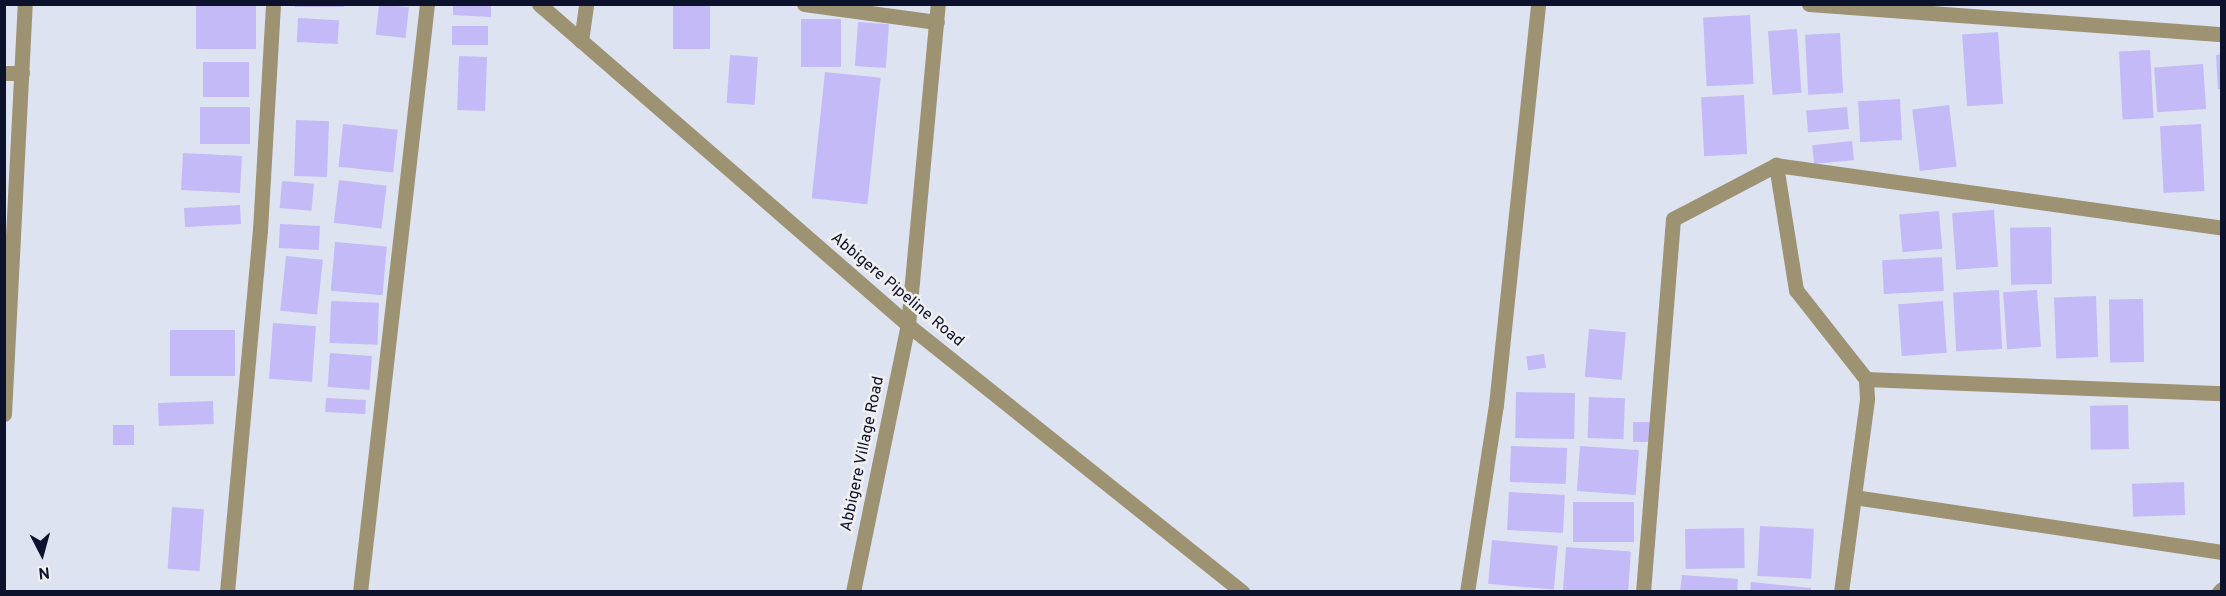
<!DOCTYPE html>
<html>
<head>
<meta charset="utf-8">
<style>
	body { margin:0 }
	#map { position:relative; width:2226px; height:596px; overflow:hidden; background:#dee3f2; font-family:Overpass,sans-serif }
	div>[style] { position:absolute }
	.building>* { inset:0; background:#c4baf8; transform-origin:0 0 }
	.minor>* { height:15px; margin:-7.5px; padding:0 7.5px; transform-origin:7.5px; border-radius:7.5px; background:#9d9271 }
	.tertiary>* { height:15px; margin:-7.5px; padding:0 7.5px; transform-origin:7.5px; border-radius:7.5px; background:#9d9271 }
	span { translate:-50% -50%; white-space:nowrap; text-align:center; line-height:1.15; -webkit-text-stroke:5px #f0f0f0; paint-order:stroke }
	.street-label { font-size:16px; color:#0c112c }
	.frame { position:absolute; inset:0; border:6px solid #0c112c; pointer-events:none }
	.north { position:absolute; left:12px; top:524px; width:60px; height:60px; -webkit-text-stroke:4px #f0f0f0; paint-order:stroke; rotate:174deg; font-size:16px; font-weight:700; line-height:24px; text-align:center; color:#0c112c }
	.north::after { content:''; display:block; margin:auto; width:21px; height:27px; background:#0c112c; clip-path:polygon(50% 0,100% 100%,50% 72%,0 100%) }
</style>
</head>
<body>
<div id="map">
	<div class="building">
		<div style="left:196px;top:4px;width:60px;height:45px"></div>
		<div style="left:295px;top:4px;width:49px;height:3px"></div>
		<div style="left:379px;top:4px;width:30px;height:31px;rotate:6deg"></div>
		<div style="clip-path:polygon(453px 4px,491px 4px,491px 17px,453px 15px)"></div>
		<div style="left:673px;top:4px;width:37px;height:45px"></div>
		<div style="left:1750px;top:15px;width:69px;height:47px;rotate:87deg"></div>
		<div style="left:298px;top:18px;width:41px;height:24px;rotate:3deg"></div>
		<div style="left:801px;top:19px;width:40px;height:48px"></div>
		<div style="left:858px;top:22px;width:31px;height:44px;rotate:4deg"></div>
		<div style="left:452px;top:26px;width:36px;height:19px"></div>
		<div style="left:1797px;top:29px;width:64px;height:29px;rotate:86deg"></div>
		<div style="left:1998px;top:32px;width:72px;height:36px;rotate:86deg"></div>
		<div style="left:1840px;top:33px;width:60px;height:35px;rotate:87deg"></div>
		<div style="left:2150px;top:50px;width:68px;height:31px;rotate:87deg"></div>
		<div style="clip-path:polygon(2222px 54px,2222px 89px,2218px 89px,2216px 55px)"></div>
		<div style="left:730px;top:55px;width:28px;height:48px;rotate:4deg"></div>
		<div style="left:459px;top:56px;width:28px;height:54px;rotate:2deg"></div>
		<div style="left:203px;top:62px;width:46px;height:35px"></div>
		<div style="left:2203px;top:64px;width:45px;height:49px;rotate:86deg"></div>
		<div style="left:825px;top:72px;width:56px;height:127px;rotate:6deg"></div>
		<div style="left:1744px;top:95px;width:59px;height:43px;rotate:87deg"></div>
		<div style="left:1900px;top:99px;width:41px;height:42px;rotate:87deg"></div>
		<div style="left:1949px;top:105px;width:62px;height:37px;rotate:83deg"></div>
		<div style="left:200px;top:107px;width:50px;height:37px"></div>
		<div style="left:1847px;top:107px;width:22px;height:41px;rotate:85deg"></div>
		<div style="left:296px;top:120px;width:33px;height:56px;rotate:2deg"></div>
		<div style="left:343px;top:124px;width:55px;height:43px;rotate:6deg"></div>
		<div style="left:2201px;top:124px;width:67px;height:41px;rotate:87deg"></div>
		<div style="left:1852px;top:141px;width:19px;height:40px;rotate:84deg"></div>
		<div style="left:183px;top:153px;width:59px;height:37px;rotate:3deg"></div>
		<div style="left:339px;top:180px;width:48px;height:43px;rotate:7deg"></div>
		<div style="left:282px;top:181px;width:32px;height:27px;rotate:5deg"></div>
		<div style="left:240px;top:205px;width:19px;height:56px;rotate:87deg"></div>
		<div style="left:1994px;top:210px;width:57px;height:42px;rotate:86deg"></div>
		<div style="left:1939px;top:211px;width:38px;height:40px;rotate:85deg"></div>
		<div style="left:280px;top:224px;width:40px;height:24px;rotate:3deg"></div>
		<div style="left:2051px;top:227px;width:57px;height:41px;rotate:89deg"></div>
		<div style="left:335px;top:242px;width:52px;height:49px;rotate:5deg"></div>
		<div style="left:286px;top:256px;width:37px;height:55px;rotate:6deg"></div>
		<div style="left:1942px;top:257px;width:34px;height:60px;rotate:87deg"></div>
		<div style="left:1999px;top:290px;width:59px;height:46px;rotate:87deg"></div>
		<div style="left:2037px;top:290px;width:57px;height:34px;rotate:86deg"></div>
		<div style="left:2096px;top:296px;width:61px;height:42px;rotate:88deg"></div>
		<div style="left:2143px;top:299px;width:63px;height:34px;rotate:89deg"></div>
		<div style="left:331px;top:301px;width:48px;height:42px;rotate:2deg"></div>
		<div style="left:1943px;top:301px;width:52px;height:45px;rotate:86deg"></div>
		<div style="left:273px;top:323px;width:43px;height:56px;rotate:4deg"></div>
		<div style="left:1589px;top:329px;width:37px;height:48px;rotate:5deg"></div>
		<div style="left:170px;top:330px;width:65px;height:46px"></div>
		<div style="left:330px;top:353px;width:42px;height:34px;rotate:4deg"></div>
		<div style="left:1544px;top:354px;width:14px;height:18px;rotate:82deg"></div>
		<div style="left:1516px;top:392px;width:59px;height:46px;rotate:1deg"></div>
		<div style="left:1589px;top:397px;width:36px;height:41px;rotate:2deg"></div>
		<div style="left:326px;top:398px;width:40px;height:14px;rotate:3deg"></div>
		<div style="left:213px;top:401px;width:23px;height:55px;rotate:88deg"></div>
		<div style="left:2128px;top:405px;width:44px;height:38px;rotate:89deg"></div>
		<div style="left:1633px;top:422px;width:19px;height:20px"></div>
		<div style="left:113px;top:425px;width:21px;height:20px"></div>
		<div style="left:1511px;top:446px;width:56px;height:36px;rotate:2deg"></div>
		<div style="left:1580px;top:446px;width:59px;height:45px;rotate:4deg"></div>
		<div style="left:2184px;top:482px;width:33px;height:52px;rotate:88deg"></div>
		<div style="left:1509px;top:492px;width:56px;height:38px;rotate:3deg"></div>
		<div style="left:1573px;top:502px;width:61px;height:40px"></div>
		<div style="left:172px;top:507px;width:32px;height:62px;rotate:4deg"></div>
		<div style="left:1760px;top:526px;width:54px;height:50px;rotate:3deg"></div>
		<div style="left:1744px;top:528px;width:40px;height:59px;rotate:89deg"></div>
		<div style="left:1492px;top:540px;width:66px;height:44px;rotate:5deg"></div>
		<div style="left:1566px;top:547px;width:65px;height:45px;rotate:4deg"></div>
		<div style="clip-path:polygon(1682px 575px,1738px 579px,1737px 592px,1680px 592px)"></div>
		<div style="clip-path:polygon(1751px 582px,1811px 588px,1811px 592px,1750px 592px)"></div>
	</div>
	<div class="minor">
		<div style="left:804px;top:4px;width:134px;rotate:7.7deg"></div>
		<div style="left:1809px;top:4px;width:414px;rotate:4.2deg"></div>
		<div style="left:581px;top:41px;width:37px;rotate:-82deg"></div>
		<div style="left:4px;top:73px;width:18px"></div>
		<div style="left:1866px;top:379px;width:113px;rotate:-128.2deg"></div>
		<div style="left:1796px;top:290px;width:127px;rotate:-99.1deg"></div>
		<div style="left:1776px;top:165px;width:450px;rotate:8deg"></div>
		<div style="left:4px;top:414px;width:411px;rotate:-87.1deg"></div>
		<div style="left:1854px;top:497px;width:372px;rotate:8.5deg"></div>
		<div style="left:227px;top:592px;width:364px;rotate:-84.8deg"></div>
		<div style="left:260px;top:230px;width:226px;rotate:-86.7deg"></div>
		<div style="left:360px;top:592px;width:592px;rotate:-83.5deg"></div>
		<div style="left:853px;top:592px;width:273px;rotate:-78.4deg"></div>
		<div style="left:908px;top:325px;width:322px;rotate:-84.7deg"></div>
		<div style="left:1467px;top:592px;width:189px;rotate:-81.2deg"></div>
		<div style="left:1496px;top:405px;width:403px;rotate:-84deg"></div>
		<div style="left:1643px;top:592px;width:374px;rotate:-85.4deg"></div>
		<div style="left:1673px;top:219px;width:116px;rotate:-27.7deg"></div>
		<div style="left:1841px;top:592px;width:195px;rotate:-82.3deg"></div>
		<div style="left:1867px;top:399px;width:20px;rotate:-93deg"></div>
		<div style="left:1866px;top:379px;width:356px;rotate:2.3deg"></div>
		<div style="left:2219px;top:592px;width:4px;rotate:-45deg"></div>
	</div>
	<div class="tertiary">
		<div style="left:539px;top:4px;width:489px;rotate:41deg"></div>
		<div style="left:908px;top:325px;width:428px;rotate:38.6deg"></div>
	</div>
	<div class="street-label">
		<span style="left:897px;top:290px;rotate:40deg">Abbigere Pipeline Road</span>
		<span style="left:863px;top:454px;rotate:-78deg">Abbigere Village Road</span>
	</div>
	<div class="frame"></div>
	<div class="north">N</div>
</div>
</body>
</html>
